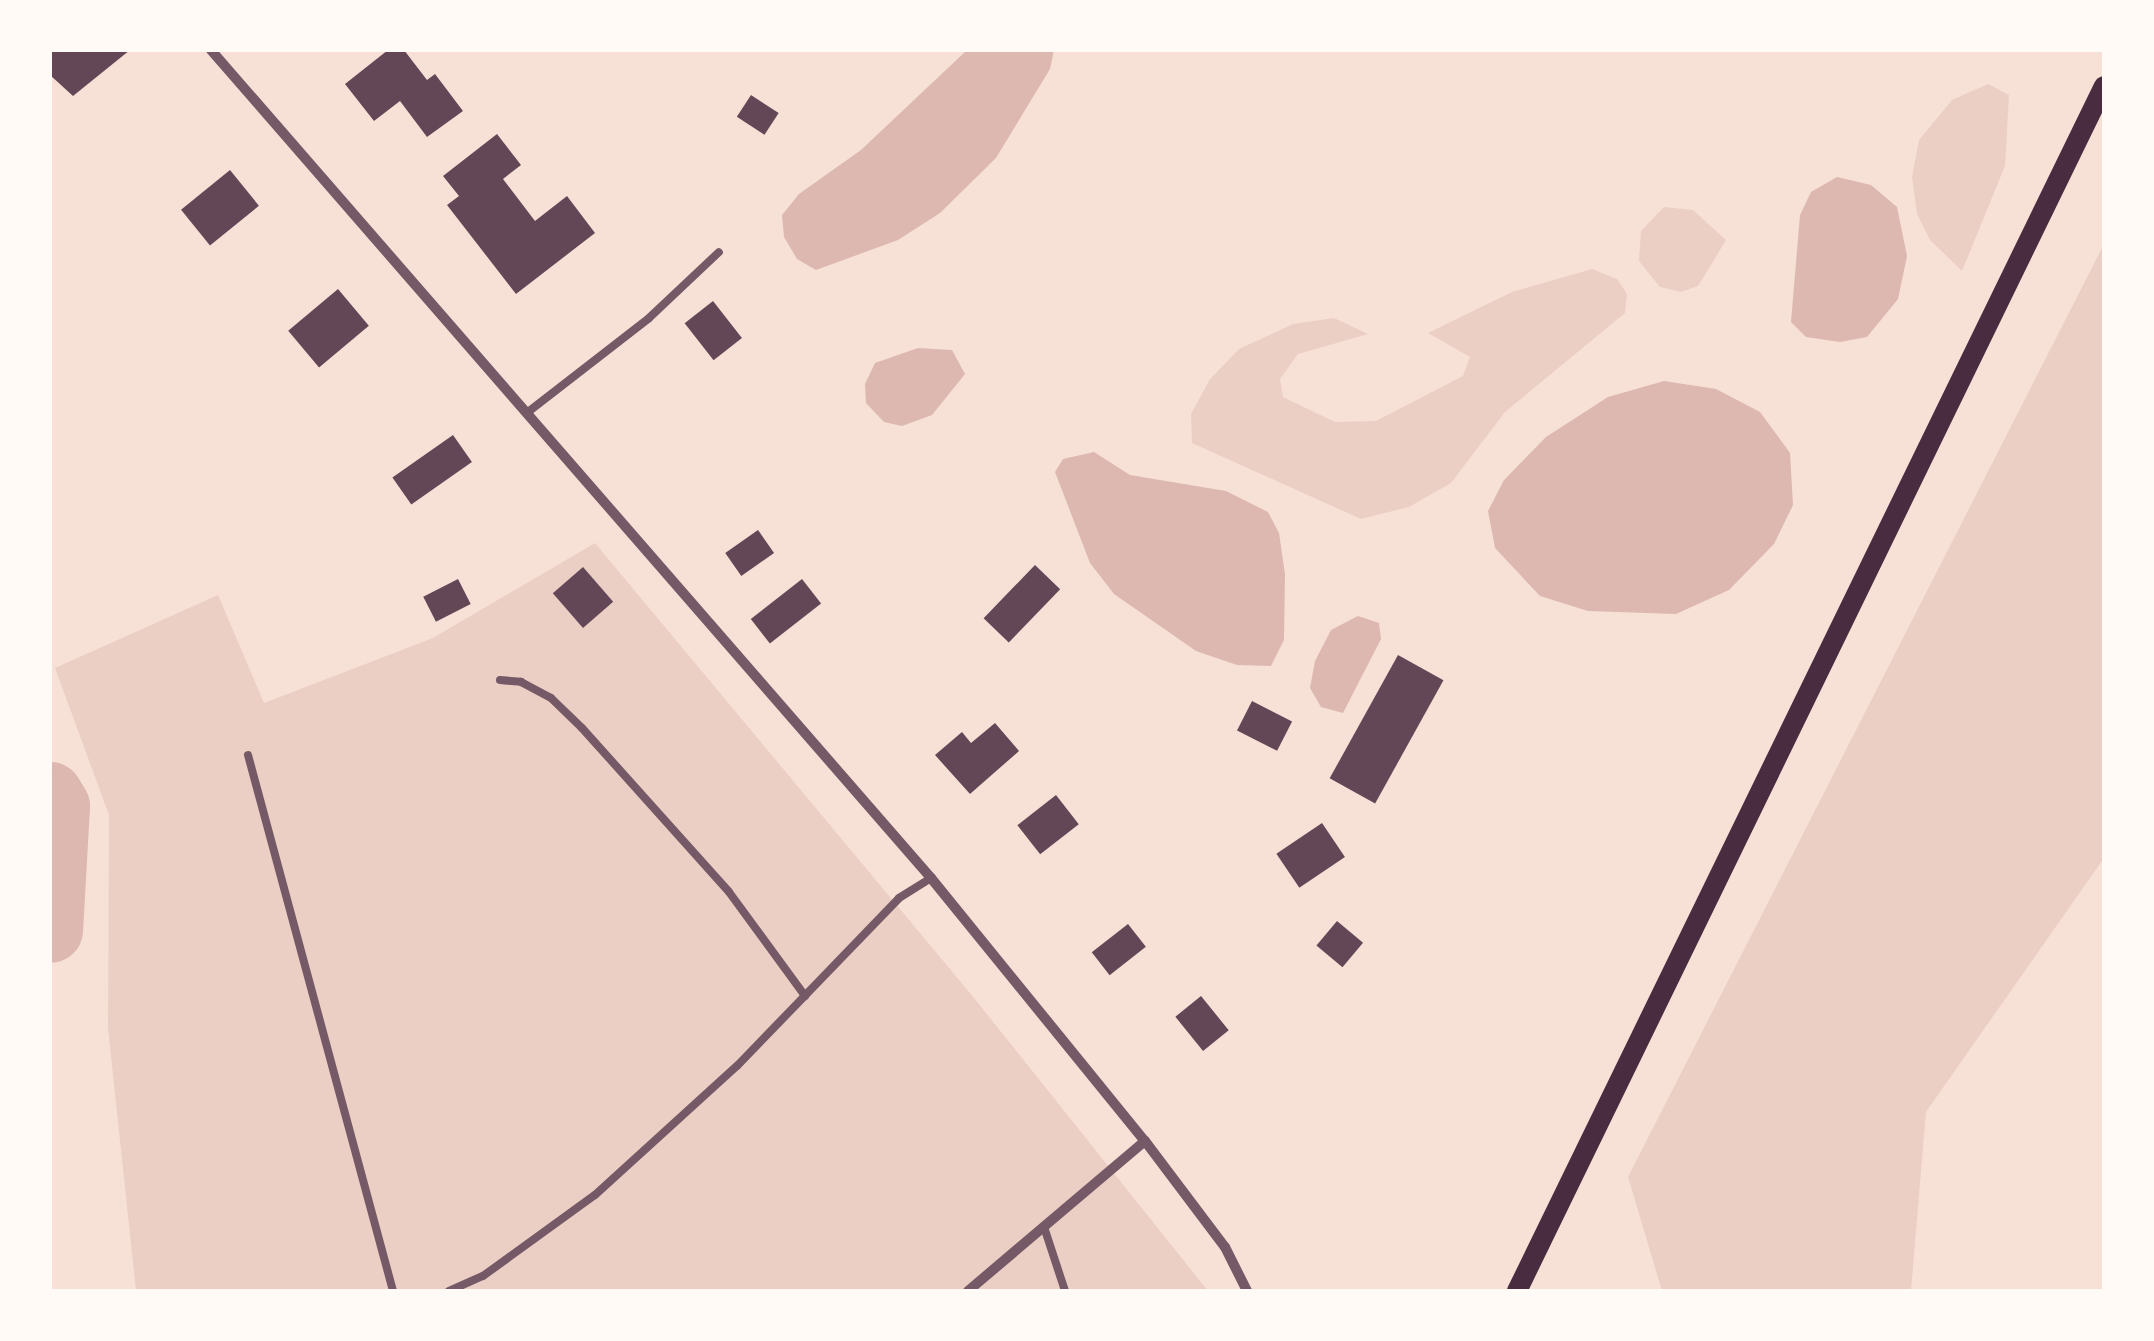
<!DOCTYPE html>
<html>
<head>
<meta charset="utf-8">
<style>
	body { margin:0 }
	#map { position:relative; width:2154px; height:1341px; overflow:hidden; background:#f7e1d7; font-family:"Nunito Sans",sans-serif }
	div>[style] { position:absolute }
	.green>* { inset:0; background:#ebcfc5 }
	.water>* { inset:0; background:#dcb8b0 }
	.river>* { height:65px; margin:-32.5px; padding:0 32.5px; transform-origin:32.5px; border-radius:32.5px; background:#dcb8b0 }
	.building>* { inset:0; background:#644757; transform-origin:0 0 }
	.service>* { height:8px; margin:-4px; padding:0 4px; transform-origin:4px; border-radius:4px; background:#755966 }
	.minor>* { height:10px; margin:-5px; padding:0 5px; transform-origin:5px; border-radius:5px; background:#755966 }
	.secondary>* { height:20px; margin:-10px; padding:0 10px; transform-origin:10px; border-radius:10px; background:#4a2c40 }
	span { translate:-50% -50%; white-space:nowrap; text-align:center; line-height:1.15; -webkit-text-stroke:9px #fffaf5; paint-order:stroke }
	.frame { position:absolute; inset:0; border:52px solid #fffaf5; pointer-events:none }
</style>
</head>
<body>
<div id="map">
	<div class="green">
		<div style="clip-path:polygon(1988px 84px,2009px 95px,2005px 166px,1962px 271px,1930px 240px,1917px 214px,1912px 177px,1919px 140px,1952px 100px)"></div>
		<div style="clip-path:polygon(1664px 207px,1693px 210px,1726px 240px,1698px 286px,1681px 292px,1660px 287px,1639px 261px,1641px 231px)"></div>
		<div style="clip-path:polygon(2104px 244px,2104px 858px,1926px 1112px,1911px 1291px,1662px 1291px,1628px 1177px)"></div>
		<div style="clip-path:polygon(1592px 269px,1617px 279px,1627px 294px,1625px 313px,1505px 412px,1451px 483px,1409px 507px,1361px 519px,1192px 443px,1191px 414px,1210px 379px,1239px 349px,1293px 324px,1334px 318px,1368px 334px,1298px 354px,1280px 379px,1283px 397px,1335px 422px,1376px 421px,1463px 376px,1470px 357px,1428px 333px,1512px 292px)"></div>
		<div style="clip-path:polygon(595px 543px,970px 993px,1208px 1291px,136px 1291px,108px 1028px,109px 815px,55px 668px,218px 595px,264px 703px,433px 638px)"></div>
	</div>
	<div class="water">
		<div style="clip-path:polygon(967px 50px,1054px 50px,1050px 69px,996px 158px,940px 213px,898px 240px,816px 270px,797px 259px,784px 237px,782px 215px,799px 194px,861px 150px)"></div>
		<div style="clip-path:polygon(1837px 177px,1871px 185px,1897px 207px,1907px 256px,1898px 299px,1867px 337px,1840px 342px,1806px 337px,1791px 322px,1800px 215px,1811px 192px)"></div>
		<div style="clip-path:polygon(918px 348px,952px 350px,965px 374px,932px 415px,902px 426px,884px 422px,866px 403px,865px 384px,875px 363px)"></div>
		<div style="clip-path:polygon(1664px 381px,1716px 389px,1760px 412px,1790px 453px,1793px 505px,1774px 544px,1729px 590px,1676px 614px,1588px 611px,1540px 596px,1495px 548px,1488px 511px,1504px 480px,1546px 437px,1608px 397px)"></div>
		<div style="clip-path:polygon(1094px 452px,1130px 475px,1226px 491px,1268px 512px,1279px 533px,1285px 574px,1284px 640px,1271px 666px,1237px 665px,1196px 651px,1114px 594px,1090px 563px,1055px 472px,1063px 459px)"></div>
		<div style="clip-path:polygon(1358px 616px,1379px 623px,1381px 639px,1343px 713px,1321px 707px,1310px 688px,1315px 661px,1331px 630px)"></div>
	</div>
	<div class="river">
		<div style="left:50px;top:794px;width:14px;rotate:60deg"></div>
		<div style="left:57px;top:806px;width:124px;rotate:93.2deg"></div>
	</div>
	<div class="building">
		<div style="clip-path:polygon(50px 50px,130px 50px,73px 96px,50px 75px)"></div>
		<div style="clip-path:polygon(388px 50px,404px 50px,427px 80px,435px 74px,463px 111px,427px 137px,400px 101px,374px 121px,345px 84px)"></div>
		<div style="left:751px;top:95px;width:33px;height:26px;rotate:33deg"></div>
		<div style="clip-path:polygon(497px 134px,521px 165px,503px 179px,535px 221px,567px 196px,595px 233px,516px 294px,447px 205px,459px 196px,443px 176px)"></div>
		<div style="left:230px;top:170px;width:46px;height:63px;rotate:51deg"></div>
		<div style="left:338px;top:289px;width:48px;height:65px;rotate:50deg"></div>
		<div style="left:713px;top:301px;width:47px;height:36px;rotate:52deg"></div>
		<div style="left:453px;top:435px;width:33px;height:74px;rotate:55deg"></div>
		<div style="left:758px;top:530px;width:28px;height:40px;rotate:55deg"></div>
		<div style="left:1035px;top:565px;width:35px;height:74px;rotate:44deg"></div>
		<div style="left:583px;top:567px;width:46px;height:40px;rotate:49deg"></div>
		<div style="left:458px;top:579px;width:28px;height:39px;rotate:63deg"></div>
		<div style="left:802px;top:579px;width:31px;height:65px;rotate:52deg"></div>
		<div style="left:1398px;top:655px;width:52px;height:141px;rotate:29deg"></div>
		<div style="left:1252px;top:701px;width:45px;height:33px;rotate:27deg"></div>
		<div style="clip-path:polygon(995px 723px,1019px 751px,970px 794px,935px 755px,962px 732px,971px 743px)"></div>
		<div style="left:1056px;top:795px;width:37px;height:49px;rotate:52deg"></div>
		<div style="left:1322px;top:823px;width:41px;height:55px;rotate:56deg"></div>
		<div style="left:1337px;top:921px;width:34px;height:32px;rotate:40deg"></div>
		<div style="left:1128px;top:924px;width:29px;height:46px;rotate:52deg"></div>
		<div style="left:1201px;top:996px;width:44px;height:33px;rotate:51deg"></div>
	</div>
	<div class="service">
		<div style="left:528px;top:412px;width:153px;rotate:-37.8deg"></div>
		<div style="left:649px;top:318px;width:96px;rotate:-43.3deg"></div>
		<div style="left:500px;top:680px;width:21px;rotate:5deg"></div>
		<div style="left:521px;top:682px;width:34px;rotate:28deg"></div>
		<div style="left:551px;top:698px;width:43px;rotate:44.1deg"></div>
		<div style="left:582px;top:728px;width:220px;rotate:48.1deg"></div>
		<div style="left:729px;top:892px;width:129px;rotate:53.8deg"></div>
		<div style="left:248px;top:755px;width:555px;rotate:74.86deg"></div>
		<div style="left:1045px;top:1230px;width:64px;rotate:71.8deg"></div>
		<div style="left:449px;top:1291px;width:37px;rotate:-24deg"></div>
		<div style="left:483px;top:1276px;width:138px;rotate:-35.9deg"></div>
		<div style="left:595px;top:1195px;width:192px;rotate:-42.3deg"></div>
		<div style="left:737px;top:1066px;width:233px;rotate:-46deg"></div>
		<div style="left:899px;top:898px;width:38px;rotate:-32deg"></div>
	</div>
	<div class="minor">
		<div style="left:211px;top:50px;width:1097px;rotate:48.99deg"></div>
		<div style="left:931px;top:878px;width:339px;rotate:50.9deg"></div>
		<div style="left:1145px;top:1141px;width:133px;rotate:53deg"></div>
		<div style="left:1225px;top:1247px;width:49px;rotate:63.4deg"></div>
		<div style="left:968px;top:1291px;width:232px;rotate:-40.3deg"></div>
	</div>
	<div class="secondary">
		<div style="left:1517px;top:1291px;width:1340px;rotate:-64.03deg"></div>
	</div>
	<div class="frame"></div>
</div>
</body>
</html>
